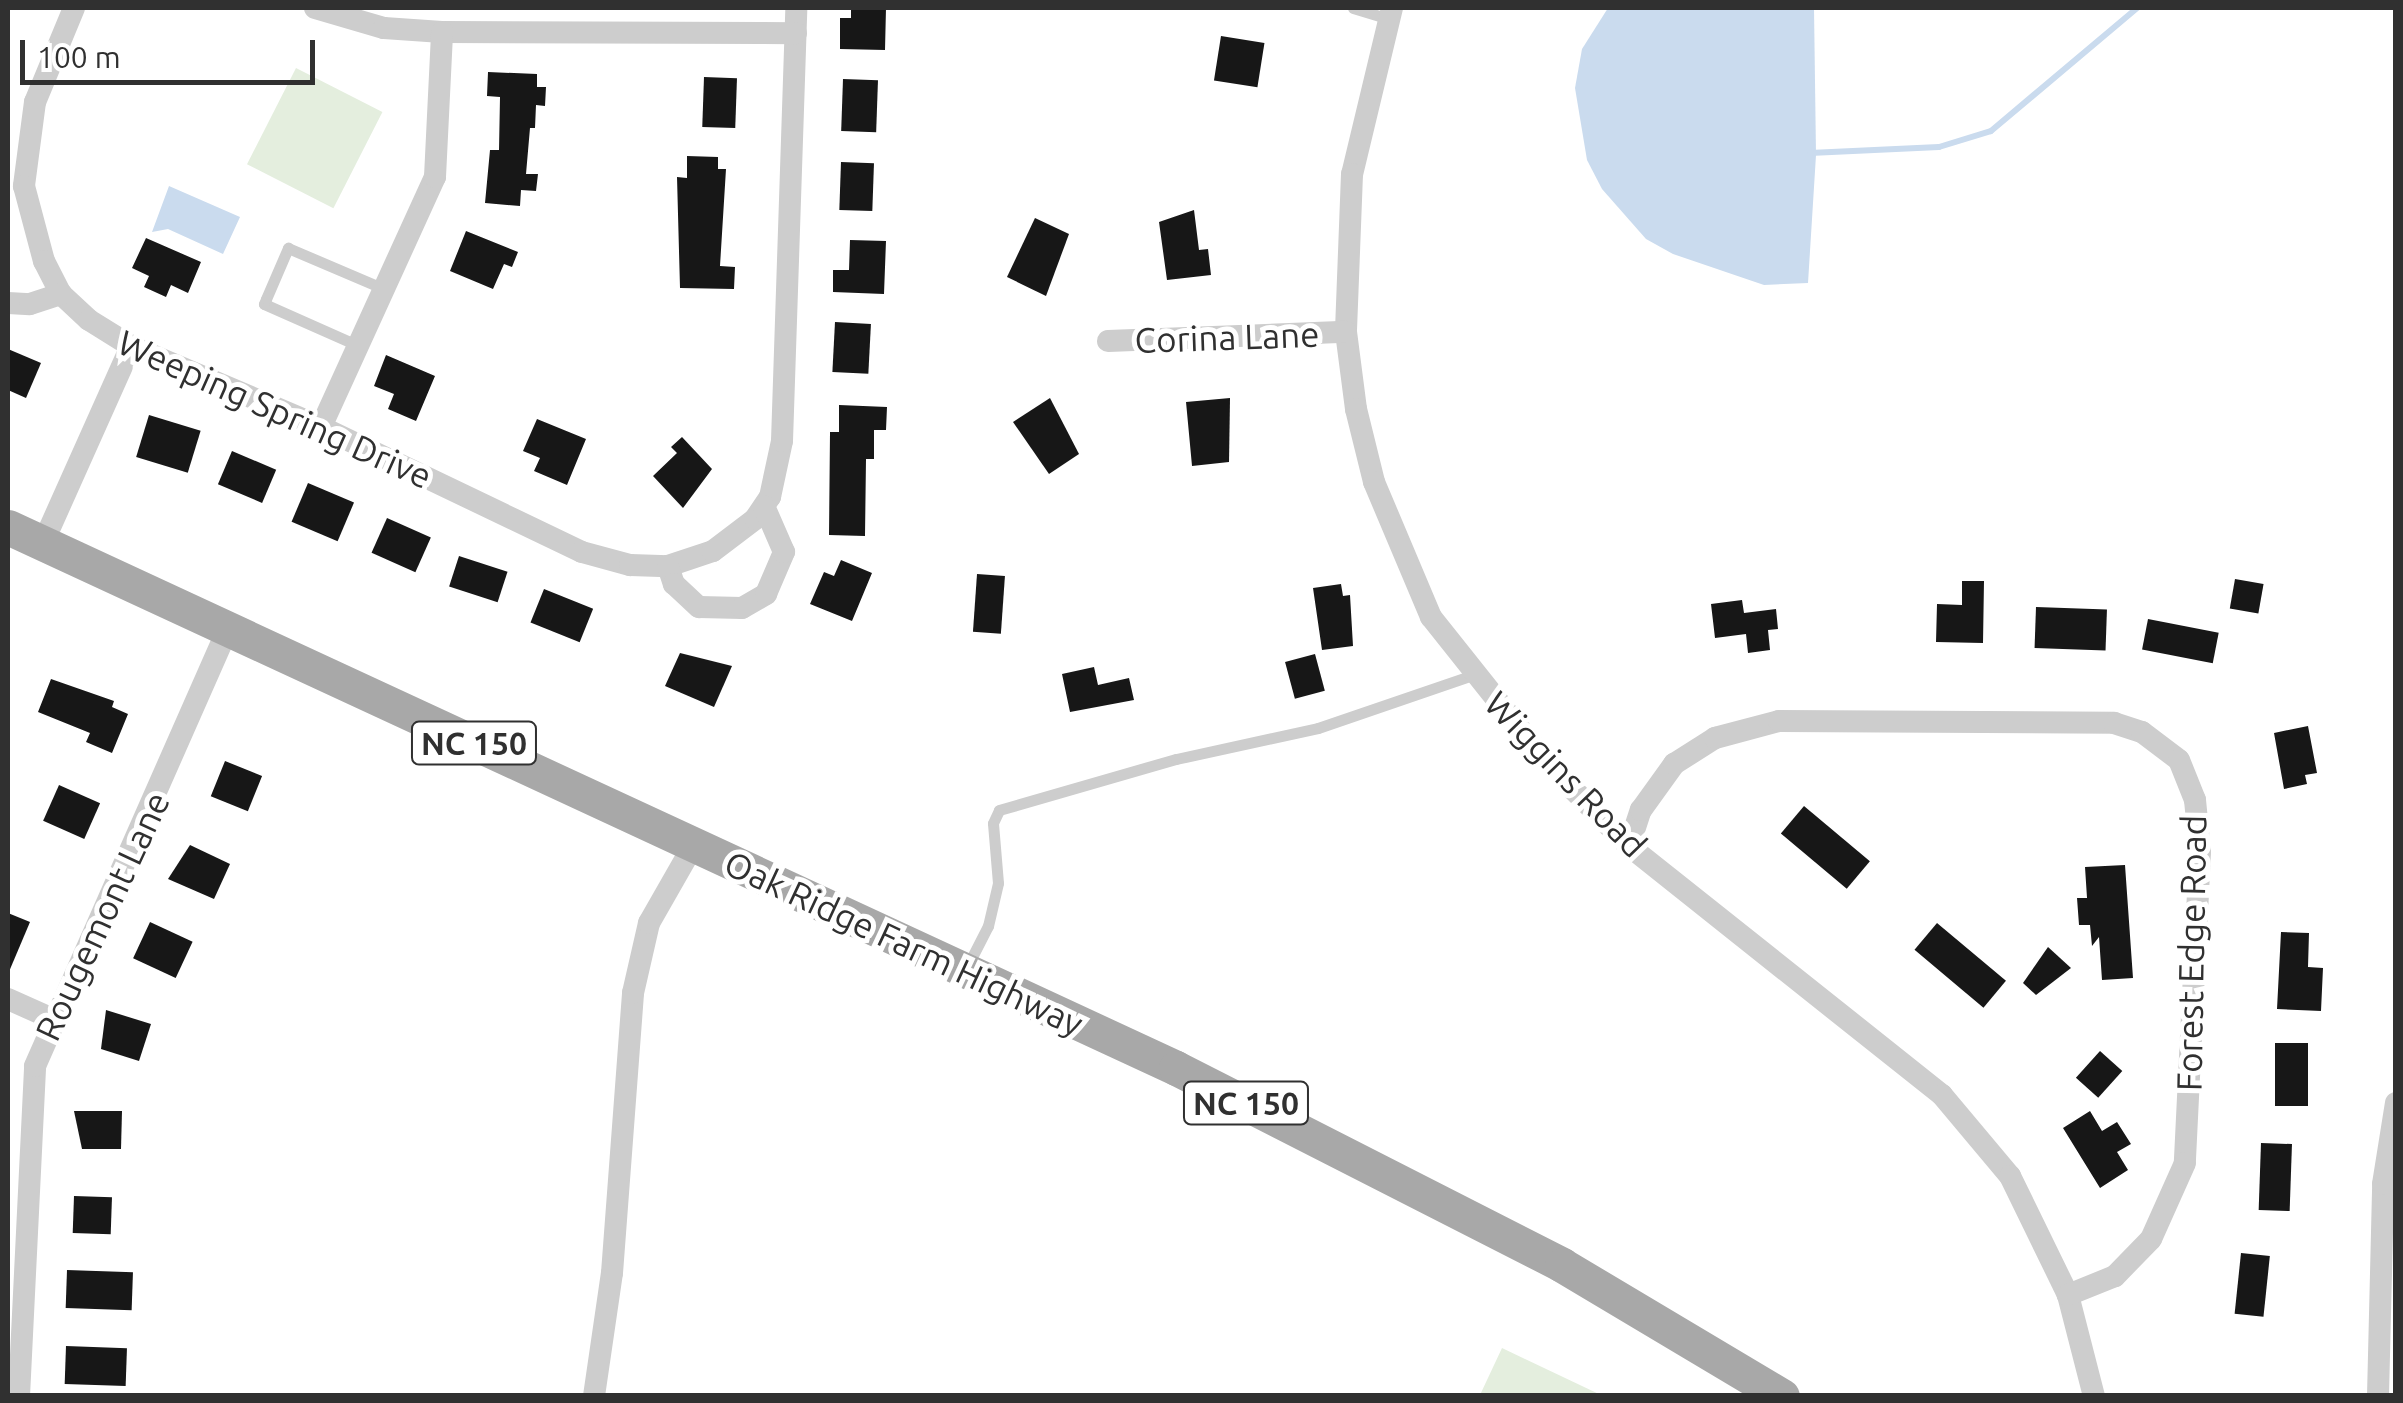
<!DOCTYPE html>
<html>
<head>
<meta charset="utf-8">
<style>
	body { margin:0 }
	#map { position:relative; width:2403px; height:1403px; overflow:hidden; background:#fff; font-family:Ubuntu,sans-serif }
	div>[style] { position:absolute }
	.green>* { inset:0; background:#e4eede; transform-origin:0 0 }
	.water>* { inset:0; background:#cadbee }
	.stream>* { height:6px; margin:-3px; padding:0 3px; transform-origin:3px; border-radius:3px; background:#cadbee }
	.building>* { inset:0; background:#171717; transform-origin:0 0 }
	.lane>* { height:11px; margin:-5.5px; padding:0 5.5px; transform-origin:5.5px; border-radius:5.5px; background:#cdcdcd }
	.street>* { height:22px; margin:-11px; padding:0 11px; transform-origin:11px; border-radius:11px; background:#cdcdcd }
	.primary>* { height:35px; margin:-17.5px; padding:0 17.5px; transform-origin:17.5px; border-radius:17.5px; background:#a8a8a8 }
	span { translate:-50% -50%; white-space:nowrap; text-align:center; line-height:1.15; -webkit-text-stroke:10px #fff; paint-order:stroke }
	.shield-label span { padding:2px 8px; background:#fff; border:2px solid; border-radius:8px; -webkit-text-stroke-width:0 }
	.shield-label { font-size:32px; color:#303030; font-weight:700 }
	.street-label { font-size:35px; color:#303030 }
	.frame { position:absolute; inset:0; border:10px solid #303030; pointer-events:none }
	.scale { position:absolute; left:20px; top:40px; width:295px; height:45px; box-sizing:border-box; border:5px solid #303030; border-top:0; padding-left:12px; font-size:30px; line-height:35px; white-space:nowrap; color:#303030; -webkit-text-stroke:8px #fff; paint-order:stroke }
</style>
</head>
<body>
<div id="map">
	<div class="green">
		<div style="left:296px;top:68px;width:97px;height:108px;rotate:27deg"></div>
		<div style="clip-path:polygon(1502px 1348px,1601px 1395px,1480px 1395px)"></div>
	</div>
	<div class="water">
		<div style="clip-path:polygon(1608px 8px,1814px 8px,1816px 155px,1808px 283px,1764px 285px,1673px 254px,1646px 239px,1602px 189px,1587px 160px,1575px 88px,1582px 49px)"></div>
		<div style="clip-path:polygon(169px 186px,240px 217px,223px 254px,168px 229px,152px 232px)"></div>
	</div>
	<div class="stream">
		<div style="left:1810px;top:153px;width:129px;rotate:-2.7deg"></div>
		<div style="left:1939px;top:147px;width:54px;rotate:-17.1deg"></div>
		<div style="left:1991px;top:131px;width:191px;rotate:-40.1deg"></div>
	</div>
	<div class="building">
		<div style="clip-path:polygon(851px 8px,886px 8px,885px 50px,840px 49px,840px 18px,851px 18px)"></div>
		<div style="left:1221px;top:36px;width:44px;height:45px;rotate:9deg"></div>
		<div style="clip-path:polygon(488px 72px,537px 74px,537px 87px,546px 87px,545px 106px,536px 105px,535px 128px,530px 128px,526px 174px,538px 174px,536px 191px,521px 190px,520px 206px,485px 203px,490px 150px,499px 150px,500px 97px,487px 96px)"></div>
		<div style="left:704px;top:77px;width:33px;height:50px;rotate:2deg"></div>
		<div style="left:843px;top:79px;width:35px;height:52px;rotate:2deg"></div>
		<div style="clip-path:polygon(687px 156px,718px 157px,718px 169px,726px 169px,720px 266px,735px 267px,734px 289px,680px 288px,677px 177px,687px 178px)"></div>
		<div style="left:841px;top:162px;width:33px;height:48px;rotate:2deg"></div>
		<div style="clip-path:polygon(1194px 210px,1199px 250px,1208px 249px,1211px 275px,1167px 280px,1159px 222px)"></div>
		<div style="clip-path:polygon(1035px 218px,1069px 234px,1046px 296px,1007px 277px)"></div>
		<div style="clip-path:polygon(466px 231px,518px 252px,512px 267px,504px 264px,493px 289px,450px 271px)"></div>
		<div style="clip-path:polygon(146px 238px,201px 262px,188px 293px,171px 285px,166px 297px,144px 287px,149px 276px,132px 268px)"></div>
		<div style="clip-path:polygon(850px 240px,886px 241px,884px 294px,833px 292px,833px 270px,849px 270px)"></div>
		<div style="left:835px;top:322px;width:36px;height:50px;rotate:3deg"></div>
		<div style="clip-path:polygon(8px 349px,41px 363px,26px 398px,8px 390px)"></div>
		<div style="clip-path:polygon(386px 355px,435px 376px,416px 421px,388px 409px,394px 394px,374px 386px)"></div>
		<div style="clip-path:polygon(1050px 398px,1079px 454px,1049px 474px,1013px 422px)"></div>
		<div style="clip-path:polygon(1230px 398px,1229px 462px,1192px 466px,1186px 402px)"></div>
		<div style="clip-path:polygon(839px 405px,887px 407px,886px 430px,874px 430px,874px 459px,866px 459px,865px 536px,829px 535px,830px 432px,839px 432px)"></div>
		<div style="left:149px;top:415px;width:54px;height:44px;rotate:17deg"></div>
		<div style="clip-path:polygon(537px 419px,586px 439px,567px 485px,534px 471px,540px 458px,523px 451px)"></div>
		<div style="clip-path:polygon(682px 437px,712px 469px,683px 508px,653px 476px,677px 453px,671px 447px)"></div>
		<div style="left:232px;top:451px;width:48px;height:36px;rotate:23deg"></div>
		<div style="left:308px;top:483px;width:50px;height:42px;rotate:23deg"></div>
		<div style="left:387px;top:518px;width:48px;height:38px;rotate:24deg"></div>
		<div style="left:459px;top:556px;width:51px;height:32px;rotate:18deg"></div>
		<div style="clip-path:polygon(841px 560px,872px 573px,852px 621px,810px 604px,824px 572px,834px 576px)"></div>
		<div style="left:977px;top:574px;width:28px;height:58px;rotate:4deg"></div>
		<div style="left:2235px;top:579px;width:29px;height:30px;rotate:10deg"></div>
		<div style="clip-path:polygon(1962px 581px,1984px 581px,1983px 643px,1936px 642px,1937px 604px,1962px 605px)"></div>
		<div style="clip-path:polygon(1341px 584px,1343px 596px,1350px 595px,1353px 646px,1322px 650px,1313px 588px)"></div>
		<div style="left:544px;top:589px;width:53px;height:36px;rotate:22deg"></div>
		<div style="clip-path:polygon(1742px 600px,1744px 613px,1776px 609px,1778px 629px,1768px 630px,1770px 650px,1748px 653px,1746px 634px,1715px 638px,1711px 604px)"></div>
		<div style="left:2036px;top:607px;width:71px;height:41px;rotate:2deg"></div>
		<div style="left:2148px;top:619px;width:72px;height:31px;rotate:11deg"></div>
		<div style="clip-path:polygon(680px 653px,732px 666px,714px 707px,665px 686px)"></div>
		<div style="left:1315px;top:654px;width:38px;height:31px;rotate:75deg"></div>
		<div style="clip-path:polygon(1094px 667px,1098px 685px,1129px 678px,1134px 700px,1070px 712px,1062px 674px)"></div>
		<div style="clip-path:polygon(51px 679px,114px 701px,112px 707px,128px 714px,112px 753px,86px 742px,90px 733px,38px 712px)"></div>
		<div style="clip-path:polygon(2308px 726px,2317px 773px,2305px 775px,2307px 784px,2284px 789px,2274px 733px)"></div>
		<div style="left:225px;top:761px;width:40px;height:38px;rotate:22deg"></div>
		<div style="left:59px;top:785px;width:45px;height:39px;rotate:24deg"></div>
		<div style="left:1804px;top:806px;width:86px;height:36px;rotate:40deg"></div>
		<div style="clip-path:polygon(190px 845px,230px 864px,214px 899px,168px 879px)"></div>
		<div style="clip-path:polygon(2125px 865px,2133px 978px,2102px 980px,2099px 937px,2092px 946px,2090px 925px,2079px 925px,2077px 898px,2087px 898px,2085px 867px)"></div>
		<div style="clip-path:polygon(8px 913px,30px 922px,8px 974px)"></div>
		<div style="left:150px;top:922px;width:47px;height:40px;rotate:25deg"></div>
		<div style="left:1937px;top:923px;width:90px;height:35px;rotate:40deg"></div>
		<div style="clip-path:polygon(2281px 932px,2309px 933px,2308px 967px,2323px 968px,2321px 1011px,2277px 1009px)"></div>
		<div style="clip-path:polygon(2048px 947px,2071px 968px,2036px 995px,2023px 983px)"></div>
		<div style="clip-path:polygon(106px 1010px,151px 1024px,139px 1061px,101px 1049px)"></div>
		<div style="left:2275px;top:1043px;width:33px;height:63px"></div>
		<div style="left:2100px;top:1051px;width:30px;height:36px;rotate:42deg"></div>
		<div style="clip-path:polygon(74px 1111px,122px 1111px,121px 1149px,82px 1149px)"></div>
		<div style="clip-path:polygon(2090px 1111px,2102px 1131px,2117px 1122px,2131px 1144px,2117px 1152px,2128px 1170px,2100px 1188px,2063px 1128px)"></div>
		<div style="left:2261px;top:1143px;width:31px;height:67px;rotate:2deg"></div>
		<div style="left:74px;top:1196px;width:38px;height:37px;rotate:2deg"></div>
		<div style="left:2241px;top:1253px;width:29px;height:61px;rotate:6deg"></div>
		<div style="left:67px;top:1270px;width:66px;height:38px;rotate:2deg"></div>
		<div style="left:66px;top:1346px;width:61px;height:38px;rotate:2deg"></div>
	</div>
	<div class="lane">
		<div style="left:1353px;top:8px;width:38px;rotate:17deg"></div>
		<div style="left:359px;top:346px;width:104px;rotate:-156.1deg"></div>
		<div style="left:264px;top:304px;width:5px;rotate:-68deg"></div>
		<div style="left:266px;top:299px;width:56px;rotate:-66.7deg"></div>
		<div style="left:288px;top:248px;width:104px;rotate:23.1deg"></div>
		<div style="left:968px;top:965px;width:44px;rotate:-62.9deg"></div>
		<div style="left:988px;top:926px;width:44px;rotate:-76.9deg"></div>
		<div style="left:998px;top:883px;width:60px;rotate:-94.8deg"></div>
		<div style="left:993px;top:823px;width:14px;rotate:-65deg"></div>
		<div style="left:999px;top:810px;width:184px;rotate:-16.1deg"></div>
		<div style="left:1176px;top:759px;width:145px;rotate:-12.3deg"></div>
		<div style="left:1318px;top:728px;width:164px;rotate:-18.9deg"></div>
	</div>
	<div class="street">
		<div style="left:74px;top:8px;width:102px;rotate:112.5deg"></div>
		<div style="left:35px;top:102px;width:85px;rotate:97.5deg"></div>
		<div style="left:24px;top:186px;width:78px;rotate:75.1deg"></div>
		<div style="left:44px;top:261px;width:37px;rotate:63deg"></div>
		<div style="left:61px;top:294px;width:38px;rotate:43deg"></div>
		<div style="left:89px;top:320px;width:49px;rotate:31.8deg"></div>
		<div style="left:131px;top:346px;width:207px;rotate:23.1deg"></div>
		<div style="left:321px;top:427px;width:289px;rotate:25.6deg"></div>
		<div style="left:582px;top:552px;width:50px;rotate:15.2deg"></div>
		<div style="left:630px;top:565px;width:38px;rotate:2deg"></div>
		<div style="left:668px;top:566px;width:47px;rotate:-18.4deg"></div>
		<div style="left:713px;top:551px;width:53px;rotate:-37.3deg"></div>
		<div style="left:755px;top:519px;width:27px;rotate:-56deg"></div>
		<div style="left:770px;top:497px;width:57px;rotate:-77.9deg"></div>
		<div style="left:782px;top:441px;width:433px;rotate:-88.1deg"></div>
		<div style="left:315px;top:8px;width:72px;rotate:16.2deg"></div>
		<div style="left:384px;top:28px;width:58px;rotate:3.9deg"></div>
		<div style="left:442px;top:32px;width:354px;rotate:0.2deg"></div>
		<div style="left:1392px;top:8px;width:171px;rotate:103.5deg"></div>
		<div style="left:1352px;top:174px;width:158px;rotate:92.2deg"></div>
		<div style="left:1346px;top:332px;width:78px;rotate:82.6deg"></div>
		<div style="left:1356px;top:409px;width:75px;rotate:76.1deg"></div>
		<div style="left:1374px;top:482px;width:147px;rotate:67.1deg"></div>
		<div style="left:1431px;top:617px;width:188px;rotate:51.5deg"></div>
		<div style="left:1548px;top:764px;width:115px;rotate:45.4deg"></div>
		<div style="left:1629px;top:846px;width:400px;rotate:38.5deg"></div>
		<div style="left:1942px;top:1095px;width:106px;rotate:50deg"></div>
		<div style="left:2010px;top:1176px;width:132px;rotate:64deg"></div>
		<div style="left:2068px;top:1295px;width:104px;rotate:75.6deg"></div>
		<div style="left:8px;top:303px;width:22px;rotate:3deg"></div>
		<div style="left:30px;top:304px;width:33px;rotate:-18deg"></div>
		<div style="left:1108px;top:341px;width:238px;rotate:-2.2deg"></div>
		<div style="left:321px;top:427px;width:275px;rotate:-65.5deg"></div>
		<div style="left:435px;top:177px;width:145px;rotate:-87.2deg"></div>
		<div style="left:43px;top:543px;width:216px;rotate:-65.9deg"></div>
		<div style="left:668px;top:566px;width:19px;rotate:72deg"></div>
		<div style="left:674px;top:584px;width:34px;rotate:43deg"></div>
		<div style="left:699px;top:607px;width:43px;rotate:1.3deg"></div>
		<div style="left:742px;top:608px;width:28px;rotate:-30deg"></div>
		<div style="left:766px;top:594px;width:46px;rotate:-66.8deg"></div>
		<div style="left:784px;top:552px;width:50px;rotate:-113.5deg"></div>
		<div style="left:1629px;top:846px;width:38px;rotate:-72deg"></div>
		<div style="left:1641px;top:810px;width:57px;rotate:-54.3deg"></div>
		<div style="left:1674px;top:764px;width:49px;rotate:-32.4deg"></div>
		<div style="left:1715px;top:738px;width:66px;rotate:-14.9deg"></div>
		<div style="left:1779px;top:721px;width:335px;rotate:0.3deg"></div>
		<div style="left:2114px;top:723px;width:29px;rotate:18deg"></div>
		<div style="left:2142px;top:732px;width:46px;rotate:37.1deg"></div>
		<div style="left:2179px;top:760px;width:43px;rotate:68.2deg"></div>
		<div style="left:2195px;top:800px;width:52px;rotate:84.5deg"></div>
		<div style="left:2200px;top:852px;width:311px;rotate:92.8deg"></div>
		<div style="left:2185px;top:1163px;width:83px;rotate:114.1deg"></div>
		<div style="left:2151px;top:1239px;width:52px;rotate:134.2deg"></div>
		<div style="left:2115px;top:1276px;width:51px;rotate:158deg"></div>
		<div style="left:8px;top:999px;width:49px;rotate:24deg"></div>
		<div style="left:19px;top:1396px;width:330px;rotate:-87.2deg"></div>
		<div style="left:35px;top:1066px;width:479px;rotate:-66.2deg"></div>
		<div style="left:594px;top:1396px;width:124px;rotate:-81.7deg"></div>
		<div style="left:612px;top:1273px;width:281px;rotate:-85.7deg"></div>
		<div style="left:633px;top:993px;width:72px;rotate:-77.1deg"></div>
		<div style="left:649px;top:923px;width:89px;rotate:-60.3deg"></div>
		<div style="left:2378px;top:1396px;width:212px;rotate:-88.6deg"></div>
		<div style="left:2383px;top:1184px;width:82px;rotate:-80.9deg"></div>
	</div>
	<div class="primary">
		<div style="left:8px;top:527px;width:1287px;rotate:24.85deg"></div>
		<div style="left:1176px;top:1068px;width:433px;rotate:27deg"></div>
		<div style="left:1562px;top:1265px;width:256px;rotate:30.8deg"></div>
	</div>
	<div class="shield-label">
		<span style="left:474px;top:743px">NC 150</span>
		<span style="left:1246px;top:1103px">NC 150</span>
	</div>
	<div class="street-label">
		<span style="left:1227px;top:337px;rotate:-2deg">Corina Lane</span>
		<span style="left:275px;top:409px;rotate:24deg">Weeping Spring Drive</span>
		<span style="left:1566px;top:774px;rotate:46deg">Wiggins Road</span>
		<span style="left:102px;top:916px;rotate:-65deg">Rougemont Lane</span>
		<span style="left:904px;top:943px;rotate:25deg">Oak Ridge Farm Highway</span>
		<span style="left:2191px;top:953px;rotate:-89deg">Forest Edge Road</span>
	</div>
	<div class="frame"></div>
	<div class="scale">100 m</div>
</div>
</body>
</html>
